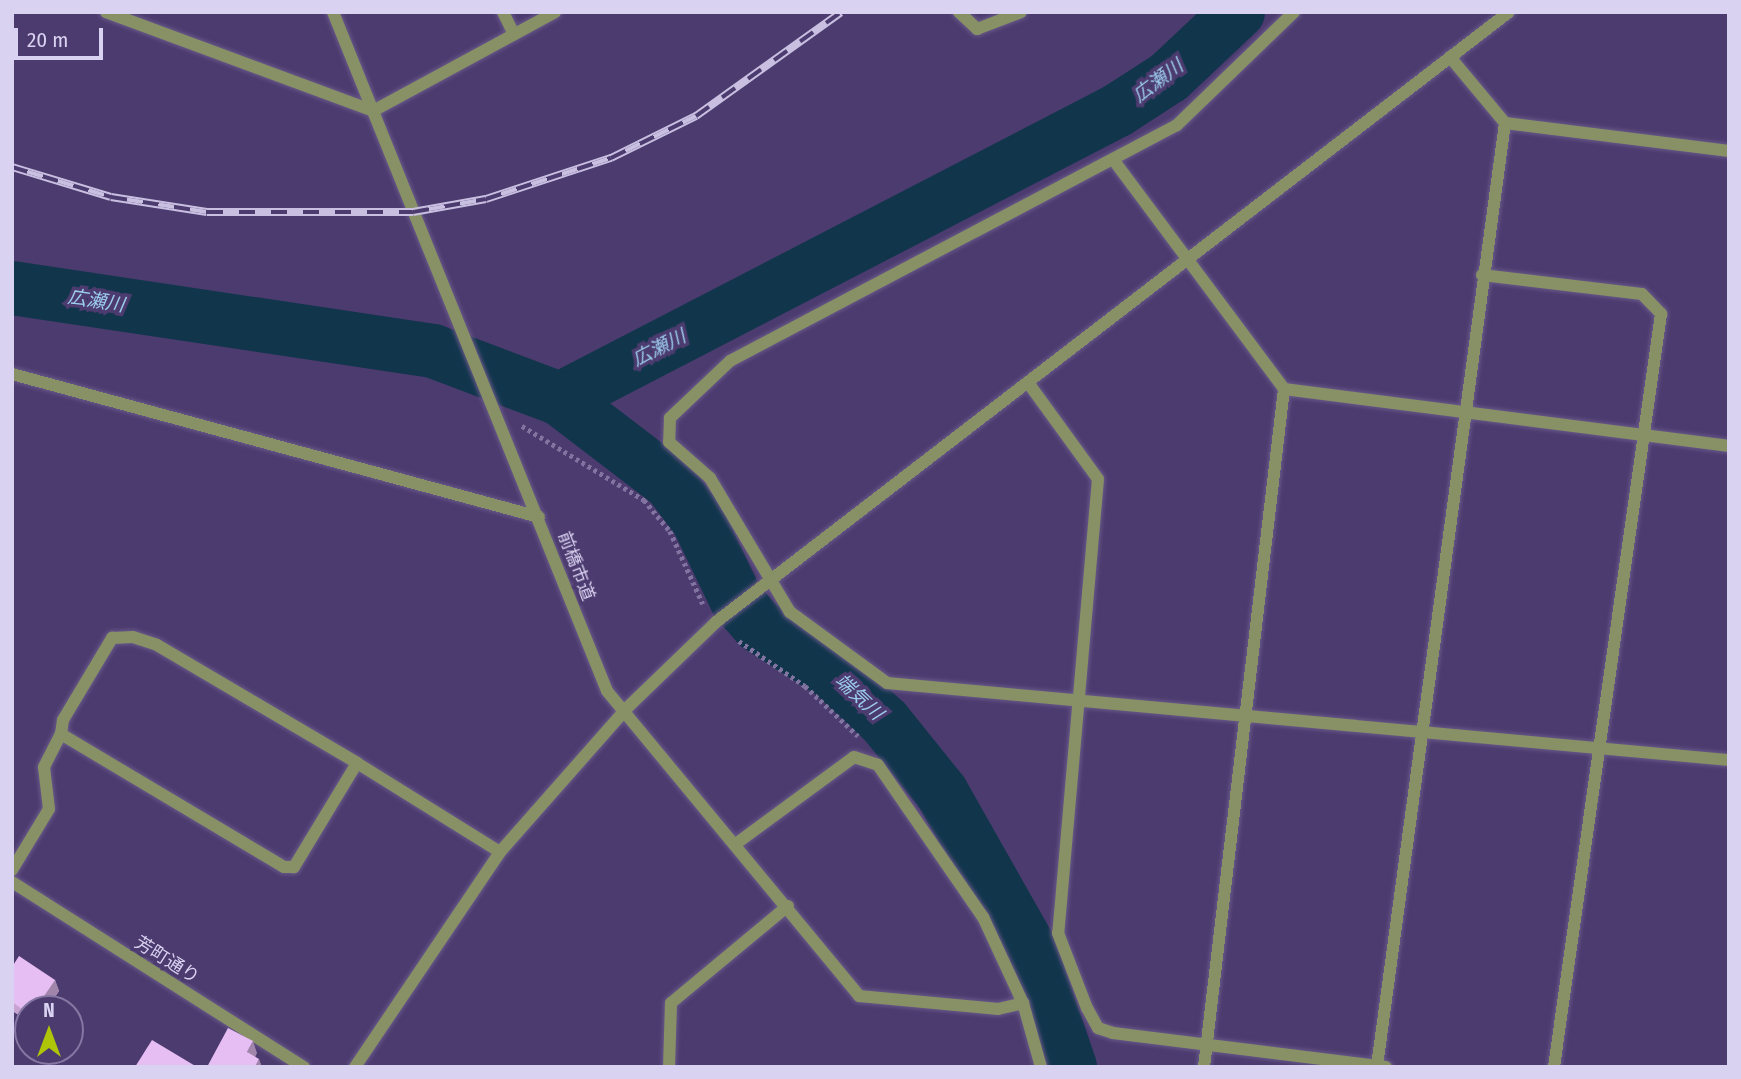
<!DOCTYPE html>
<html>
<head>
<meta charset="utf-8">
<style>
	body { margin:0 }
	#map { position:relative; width:1741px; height:1079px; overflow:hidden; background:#4c3b6f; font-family:"Fira Sans Condensed","Noto Sans JP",sans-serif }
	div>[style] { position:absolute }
	.river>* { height:54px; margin:-27px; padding:0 27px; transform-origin:27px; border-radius:27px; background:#11364c }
	.path>* { height:4.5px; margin-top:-2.25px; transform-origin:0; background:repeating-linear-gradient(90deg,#8174a0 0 3.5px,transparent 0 7px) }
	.roads { filter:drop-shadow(0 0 2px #685989) drop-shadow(0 0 2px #685989) }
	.minor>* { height:12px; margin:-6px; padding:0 6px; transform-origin:6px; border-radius:6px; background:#889165 }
	.rail>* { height:8px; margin-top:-4px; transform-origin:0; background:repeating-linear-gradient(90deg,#4c3b6f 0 16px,#c8bfe1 0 32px); box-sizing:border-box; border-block:2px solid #c8bfe1 }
	.wall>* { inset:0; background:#c7a3d2 }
	.shaded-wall>* { inset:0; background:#a285ab }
	.building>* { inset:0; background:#e7bef4 }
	span { translate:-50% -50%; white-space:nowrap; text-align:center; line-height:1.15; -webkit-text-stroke:7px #4c3b6f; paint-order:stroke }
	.street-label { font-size:18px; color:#dad2f1 }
	.water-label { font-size:19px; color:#9ccded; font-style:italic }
	.frame { position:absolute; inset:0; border:14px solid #dad2f1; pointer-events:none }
	.north { position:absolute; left:14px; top:995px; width:70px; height:70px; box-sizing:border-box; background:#4c3b6f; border:2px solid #8577a3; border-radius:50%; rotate:0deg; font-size:19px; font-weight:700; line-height:28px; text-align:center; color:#dad2f1 }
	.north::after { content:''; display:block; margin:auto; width:24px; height:32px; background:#afc507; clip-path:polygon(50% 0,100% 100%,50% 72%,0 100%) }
	.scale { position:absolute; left:14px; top:28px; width:89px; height:32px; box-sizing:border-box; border:4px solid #dad2f1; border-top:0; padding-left:9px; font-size:21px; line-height:24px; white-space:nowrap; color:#dad2f1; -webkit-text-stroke:5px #4c3b6f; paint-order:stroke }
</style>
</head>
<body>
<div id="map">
	<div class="river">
		<div style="left:12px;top:288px;width:426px;rotate:8.5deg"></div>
		<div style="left:433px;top:351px;width:136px;rotate:20.7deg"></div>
		<div style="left:560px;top:399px;width:628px;rotate:-27.38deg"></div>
		<div style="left:1118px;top:110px;width:61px;rotate:-32.9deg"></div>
		<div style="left:1169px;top:77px;width:95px;rotate:-43.3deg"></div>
		<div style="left:560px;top:399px;width:138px;rotate:37.4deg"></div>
		<div style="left:670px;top:483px;width:46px;rotate:52.9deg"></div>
		<div style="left:698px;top:520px;width:90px;rotate:64.3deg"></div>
		<div style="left:737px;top:601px;width:33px;rotate:49deg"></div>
		<div style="left:759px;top:626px;width:85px;rotate:32.6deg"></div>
		<div style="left:831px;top:672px;width:74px;rotate:42.8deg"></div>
		<div style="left:885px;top:722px;width:91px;rotate:51.2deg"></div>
		<div style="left:942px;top:793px;width:177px;rotate:60.5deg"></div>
		<div style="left:1029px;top:947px;width:127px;rotate:71.1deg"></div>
	</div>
	<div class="path">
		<div style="left:522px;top:426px;width:143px;rotate:31.2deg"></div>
		<div style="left:644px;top:500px;width:40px;rotate:50deg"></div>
		<div style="left:670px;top:531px;width:80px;rotate:65.7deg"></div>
		<div style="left:739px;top:641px;width:80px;rotate:34.3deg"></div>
		<div style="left:805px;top:686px;width:73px;rotate:43.3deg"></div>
	</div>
	<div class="roads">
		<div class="minor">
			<div style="left:106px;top:12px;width:285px;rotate:20.3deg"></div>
			<div style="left:373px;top:111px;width:207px;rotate:-28.5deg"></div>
			<div style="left:333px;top:12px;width:732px;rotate:68.02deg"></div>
			<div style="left:607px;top:691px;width:396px;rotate:50.4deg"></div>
			<div style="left:859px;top:996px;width:140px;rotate:5.3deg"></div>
			<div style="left:998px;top:1009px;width:26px;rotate:-13deg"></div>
			<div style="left:503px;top:12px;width:25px;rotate:64deg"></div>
			<div style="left:959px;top:12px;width:25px;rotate:43deg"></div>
			<div style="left:977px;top:29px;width:47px;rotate:-21.1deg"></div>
			<div style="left:1294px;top:12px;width:163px;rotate:136deg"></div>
			<div style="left:1177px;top:125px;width:505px;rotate:152.17deg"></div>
			<div style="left:730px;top:361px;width:83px;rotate:136.5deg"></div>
			<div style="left:670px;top:418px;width:24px;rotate:92deg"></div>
			<div style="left:669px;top:442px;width:55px;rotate:41.3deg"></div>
			<div style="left:710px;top:478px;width:156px;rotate:59.2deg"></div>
			<div style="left:790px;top:612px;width:120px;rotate:36.2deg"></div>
			<div style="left:887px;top:683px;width:846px;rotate:5.23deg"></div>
			<div style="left:1450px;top:57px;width:86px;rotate:50.2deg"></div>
			<div style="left:1115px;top:162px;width:283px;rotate:53.3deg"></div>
			<div style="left:1284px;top:389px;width:449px;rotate:7.3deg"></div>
			<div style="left:1482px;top:275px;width:161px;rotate:6.8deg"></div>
			<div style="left:1642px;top:294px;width:28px;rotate:46deg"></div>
			<div style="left:1661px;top:314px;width:761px;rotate:98.09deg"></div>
			<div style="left:12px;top:374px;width:546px;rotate:15.18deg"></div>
			<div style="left:1029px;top:384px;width:117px;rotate:54deg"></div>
			<div style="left:1098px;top:479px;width:456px;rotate:95deg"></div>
			<div style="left:1058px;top:933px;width:80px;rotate:68.9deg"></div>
			<div style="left:1087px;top:1008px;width:23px;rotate:61deg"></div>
			<div style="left:1098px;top:1028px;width:16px;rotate:18deg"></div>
			<div style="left:1113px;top:1033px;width:275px;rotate:7.1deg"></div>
			<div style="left:357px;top:763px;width:122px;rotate:121.2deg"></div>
			<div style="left:294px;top:867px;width:10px;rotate:180deg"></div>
			<div style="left:284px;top:867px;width:260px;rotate:-149.2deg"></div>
			<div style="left:61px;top:734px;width:14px;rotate:-82deg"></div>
			<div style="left:63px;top:720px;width:96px;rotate:-59.1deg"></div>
			<div style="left:112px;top:638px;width:21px;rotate:-3deg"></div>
			<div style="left:133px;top:637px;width:25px;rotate:18deg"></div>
			<div style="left:157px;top:645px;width:232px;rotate:30.5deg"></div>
			<div style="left:357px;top:763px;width:168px;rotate:31.9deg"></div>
			<div style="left:737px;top:843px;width:145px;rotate:-36.3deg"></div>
			<div style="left:854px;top:757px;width:25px;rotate:18deg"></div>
			<div style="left:878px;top:765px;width:185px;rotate:55.4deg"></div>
			<div style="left:983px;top:917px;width:95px;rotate:65.1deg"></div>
			<div style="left:1023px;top:1003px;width:66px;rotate:74.3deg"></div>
			<div style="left:12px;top:870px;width:71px;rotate:-58.8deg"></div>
			<div style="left:49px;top:809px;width:42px;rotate:-96.8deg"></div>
			<div style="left:44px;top:767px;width:37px;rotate:-63deg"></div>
			<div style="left:12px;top:882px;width:346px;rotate:32.4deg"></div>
			<div style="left:1377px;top:1066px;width:952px;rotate:-82.27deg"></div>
			<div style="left:1505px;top:123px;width:226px;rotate:7.1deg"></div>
			<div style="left:355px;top:1067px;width:259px;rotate:-56deg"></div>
			<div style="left:500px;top:852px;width:192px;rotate:-48.6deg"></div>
			<div style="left:627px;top:708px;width:124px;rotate:-44deg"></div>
			<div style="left:716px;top:622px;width:1000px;rotate:-37.57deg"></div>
			<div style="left:669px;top:1067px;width:64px;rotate:-88.2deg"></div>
			<div style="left:671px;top:1003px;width:152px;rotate:-39.7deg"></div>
			<div style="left:1204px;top:1067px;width:683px;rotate:-83.27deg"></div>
		</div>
	</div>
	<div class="rail">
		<div style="left:12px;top:167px;width:103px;rotate:16.9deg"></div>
		<div style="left:111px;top:197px;width:97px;rotate:8.9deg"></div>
		<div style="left:207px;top:212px;width:206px"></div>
		<div style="left:413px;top:212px;width:74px;rotate:-10.1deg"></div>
		<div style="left:486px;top:199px;width:132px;rotate:-18.2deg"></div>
		<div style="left:611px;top:158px;width:95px;rotate:-26.3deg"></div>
		<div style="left:696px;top:116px;width:178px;rotate:-35.6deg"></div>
	</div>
	<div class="wall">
		<div style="clip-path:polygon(12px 967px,55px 980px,59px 991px,47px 1009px,28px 1009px,28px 1021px,12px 1011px)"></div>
	</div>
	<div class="shaded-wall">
		<div style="clip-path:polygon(55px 980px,59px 991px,47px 1009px,35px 1009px)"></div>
		<div style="clip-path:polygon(253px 1041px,257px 1053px,252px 1064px,247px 1052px)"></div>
		<div style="clip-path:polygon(259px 1059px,262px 1067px,255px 1067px)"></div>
	</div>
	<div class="building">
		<div style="clip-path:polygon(19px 956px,55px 980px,35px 1009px,28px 1009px,28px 1013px,12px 1002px,12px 967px)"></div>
		<div style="clip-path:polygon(228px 1028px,253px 1041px,247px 1052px,259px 1059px,255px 1067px,207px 1067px)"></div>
		<div style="clip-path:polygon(152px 1040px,197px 1067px,135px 1067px)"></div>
	</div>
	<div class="street-label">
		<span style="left:576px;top:566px;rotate:69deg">前橋市道</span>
		<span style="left:167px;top:960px;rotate:32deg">芳町通り</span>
	</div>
	<div class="water-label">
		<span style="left:1158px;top:81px;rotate:-37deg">広瀬川</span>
		<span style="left:96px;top:301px;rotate:9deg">広瀬川</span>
		<span style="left:659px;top:348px;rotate:-27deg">広瀬川</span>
		<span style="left:859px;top:697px;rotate:43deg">端気川</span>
	</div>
	<div class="frame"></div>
	<div class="north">N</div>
	<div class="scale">20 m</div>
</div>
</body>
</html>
